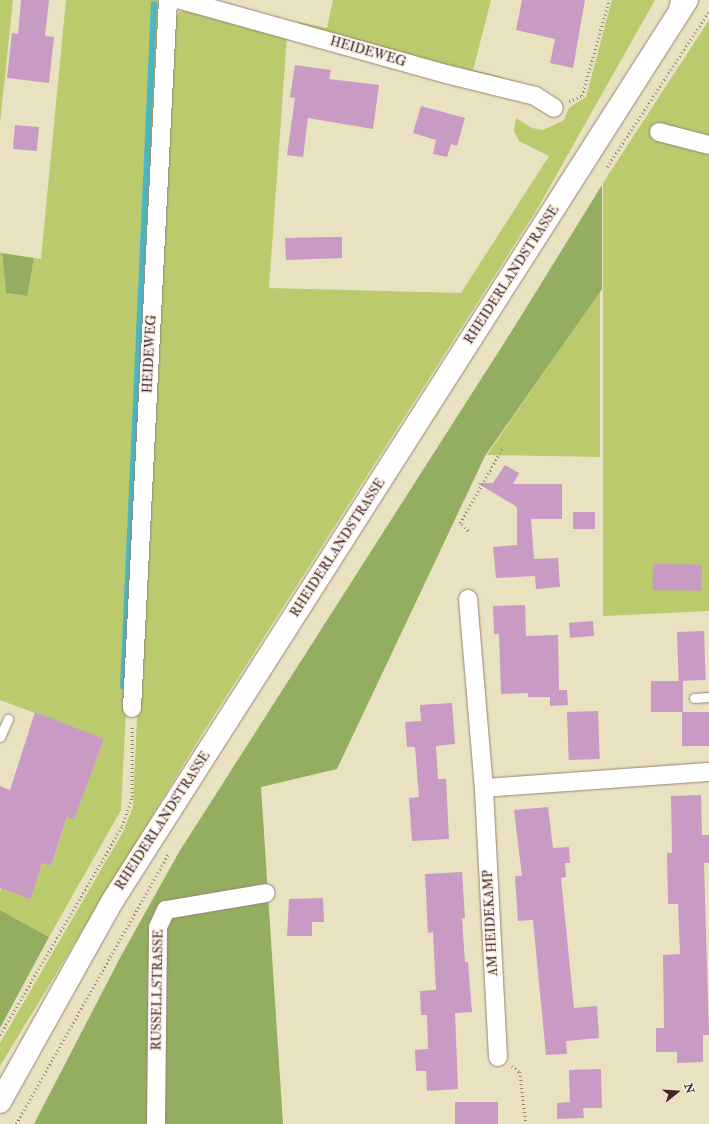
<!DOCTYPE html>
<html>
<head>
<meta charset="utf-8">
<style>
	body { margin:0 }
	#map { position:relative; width:709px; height:1124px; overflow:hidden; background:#e9e2c0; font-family:"IM FELL Double Pica",serif }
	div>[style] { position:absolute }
	.green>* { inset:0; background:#baca6d }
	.forest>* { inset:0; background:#93ae60 }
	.stream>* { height:5.5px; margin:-2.75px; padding:0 2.75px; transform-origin:2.75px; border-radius:2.75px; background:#49b7c4 }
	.building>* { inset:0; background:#c99ac4; transform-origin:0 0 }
	.path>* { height:2.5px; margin-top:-1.25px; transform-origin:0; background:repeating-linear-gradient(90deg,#9a8076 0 1px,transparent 0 4px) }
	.roads { filter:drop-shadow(0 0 1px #9a8076) drop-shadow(0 0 1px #9a8076) }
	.lane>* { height:9px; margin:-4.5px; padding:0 4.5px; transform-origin:4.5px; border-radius:4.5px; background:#fff }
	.street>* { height:18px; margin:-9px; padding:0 9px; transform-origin:9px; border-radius:9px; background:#fff }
	.secondary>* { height:22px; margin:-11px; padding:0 11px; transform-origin:11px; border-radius:11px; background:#fff }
	.primary>* { height:22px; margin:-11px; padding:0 11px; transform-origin:11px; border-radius:11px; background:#fff }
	span { translate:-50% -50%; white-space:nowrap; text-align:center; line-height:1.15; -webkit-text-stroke:3.5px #f7f3e8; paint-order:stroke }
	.street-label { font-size:13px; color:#4a1f2b }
	.north { position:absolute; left:657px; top:1072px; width:40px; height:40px; -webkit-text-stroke:3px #f7f3e8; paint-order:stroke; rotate:73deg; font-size:11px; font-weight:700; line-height:16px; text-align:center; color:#4a1f2b }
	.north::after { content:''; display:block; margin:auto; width:14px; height:18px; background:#4a1f2b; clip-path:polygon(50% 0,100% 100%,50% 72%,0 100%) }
</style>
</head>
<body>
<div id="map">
	<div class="green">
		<div style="clip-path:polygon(0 0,13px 0,0 123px)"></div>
		<div style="clip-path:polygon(66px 0,158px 0,162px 9px,121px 810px,49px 937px,0 910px,0 892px,1px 888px,31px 899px,42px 863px,51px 866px,67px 816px,74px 819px,104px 739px,0 700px,0 252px,2px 253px,6px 293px,26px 296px,34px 258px,41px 259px)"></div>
		<div style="clip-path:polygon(333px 0,491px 0,473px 70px,502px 77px,499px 79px,299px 28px,299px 22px,327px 28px)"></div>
		<div style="clip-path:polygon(612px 0,655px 0,536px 211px,199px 739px,0 1066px,0 1043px,123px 832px,133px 807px,153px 360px,173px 21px,179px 12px,189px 9px,287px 36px,269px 288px,461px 293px,549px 156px,519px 141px,514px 131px,516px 118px,532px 128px,543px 130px,564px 120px,569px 108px,586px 97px)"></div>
		<div style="clip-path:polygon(709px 20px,709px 611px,603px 616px,603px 183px)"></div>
		<div style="clip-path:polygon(600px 291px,600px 457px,487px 455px)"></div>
	</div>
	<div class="forest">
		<div style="clip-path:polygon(602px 185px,602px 289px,485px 456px,337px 769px,261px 787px,283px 1124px,34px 1124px,121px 956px,179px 852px,513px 329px)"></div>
		<div style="clip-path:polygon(2px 253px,34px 258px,27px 296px,6px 293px)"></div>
		<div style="clip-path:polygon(0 910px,49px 937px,0 1028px)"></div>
	</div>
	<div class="stream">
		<div style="left:123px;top:687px;width:683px;rotate:-87.4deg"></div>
	</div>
	<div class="building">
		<div style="clip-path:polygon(21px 0,49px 0,45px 36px,54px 37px,49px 83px,7px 78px,12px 33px,18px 34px)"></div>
		<div style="clip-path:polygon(522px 0,585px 0,573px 68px,550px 63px,555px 39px,516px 30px)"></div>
		<div style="clip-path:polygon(295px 65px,331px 70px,329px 79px,379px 85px,373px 129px,308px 118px,303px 157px,287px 155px,295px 98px,290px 97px)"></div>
		<div style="clip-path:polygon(421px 106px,465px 118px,457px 146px,451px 144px,447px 157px,433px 154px,436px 140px,413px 133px)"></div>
		<div style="left:15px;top:125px;width:24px;height:24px;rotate:5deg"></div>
		<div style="clip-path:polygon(330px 237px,342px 237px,342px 258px,286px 260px,285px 238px)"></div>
		<div style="clip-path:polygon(505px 465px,519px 473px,513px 484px,562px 484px,562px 519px,531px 519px,534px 559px,558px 558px,560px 587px,536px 589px,535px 576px,496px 578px,493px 547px,517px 545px,517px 507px,477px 483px,493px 483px)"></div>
		<div style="left:573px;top:512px;width:22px;height:17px"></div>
		<div style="left:653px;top:564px;width:49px;height:26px;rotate:1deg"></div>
		<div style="clip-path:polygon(525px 605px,526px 636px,558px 635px,559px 690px,567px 690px,568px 705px,550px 706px,550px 697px,528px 697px,528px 693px,501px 694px,499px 634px,494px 634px,493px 606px)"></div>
		<div style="left:593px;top:621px;width:15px;height:24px;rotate:86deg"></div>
		<div style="left:704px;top:631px;width:49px;height:27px;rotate:88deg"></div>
		<div style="left:651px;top:681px;width:32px;height:31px"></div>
		<div style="clip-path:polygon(452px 703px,455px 744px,436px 746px,438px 779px,446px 779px,449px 839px,412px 841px,409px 798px,419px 797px,415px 747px,407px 747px,405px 722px,421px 721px,420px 705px)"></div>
		<div style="left:598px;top:711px;width:48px;height:31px;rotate:88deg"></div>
		<div style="clip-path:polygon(35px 712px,104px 739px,74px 820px,67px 816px,51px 866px,42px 863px,31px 899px,0 888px,0 786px,10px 790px)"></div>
		<div style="left:709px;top:712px;width:34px;height:27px;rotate:90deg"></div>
		<div style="clip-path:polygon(701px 795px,702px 835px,709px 835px,709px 863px,704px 863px,709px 1035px,703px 1035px,703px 1062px,677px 1063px,677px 1052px,656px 1052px,656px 1028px,664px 1028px,663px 955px,680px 954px,678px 904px,668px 904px,667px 853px,672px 853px,671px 796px)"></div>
		<div style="clip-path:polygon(548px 807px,553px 848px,569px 847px,570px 863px,565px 863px,566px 877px,561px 878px,574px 1008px,597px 1006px,599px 1038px,566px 1041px,567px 1054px,546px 1055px,533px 920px,518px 921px,515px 876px,522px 876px,514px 810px)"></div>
		<div style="clip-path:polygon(462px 872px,465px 918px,462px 919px,465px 962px,468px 962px,472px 1012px,455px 1013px,458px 1089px,427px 1091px,426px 1071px,416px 1071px,415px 1050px,428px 1049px,427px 1015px,421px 1015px,420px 991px,436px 990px,433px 932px,428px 933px,425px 874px)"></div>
		<div style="clip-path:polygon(323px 898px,324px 922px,312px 922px,312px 936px,287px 936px,289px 899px)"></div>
		<div style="clip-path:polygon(601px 1069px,602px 1108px,583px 1108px,584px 1118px,557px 1119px,557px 1103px,570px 1102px,569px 1070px)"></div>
		<div style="left:498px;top:1102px;width:22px;height:43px;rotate:90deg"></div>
	</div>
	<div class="path">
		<div style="left:569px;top:101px;width:14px;rotate:-21deg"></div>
		<div style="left:582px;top:96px;width:100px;rotate:-74.3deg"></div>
		<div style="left:607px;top:167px;width:186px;rotate:-56.8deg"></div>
		<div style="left:468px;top:531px;width:11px;rotate:-135deg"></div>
		<div style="left:460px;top:523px;width:87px;rotate:-60.5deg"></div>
		<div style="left:0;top:1035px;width:242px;rotate:-59.7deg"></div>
		<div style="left:122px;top:826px;width:31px;rotate:-71deg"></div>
		<div style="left:132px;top:797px;width:72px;rotate:-90deg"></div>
		<div style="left:512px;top:1066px;width:10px;rotate:37deg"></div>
		<div style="left:520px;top:1072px;width:52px;rotate:83.4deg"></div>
		<div style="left:16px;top:1124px;width:311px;rotate:-60.6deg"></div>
	</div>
	<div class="roads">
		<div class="lane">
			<div style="left:694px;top:698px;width:15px;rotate:-4deg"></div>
			<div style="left:0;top:737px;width:20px;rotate:-66deg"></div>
		</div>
		<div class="street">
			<div style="left:181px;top:0;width:275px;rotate:15.6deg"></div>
			<div style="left:446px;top:74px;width:92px;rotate:13.9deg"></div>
			<div style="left:535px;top:96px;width:22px;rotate:32deg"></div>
			<div style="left:659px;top:132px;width:52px;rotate:14.6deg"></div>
			<div style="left:468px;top:599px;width:190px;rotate:85.2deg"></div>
			<div style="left:132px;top:708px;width:709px;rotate:-87.09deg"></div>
			<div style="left:498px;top:1057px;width:269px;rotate:-93deg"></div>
			<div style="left:484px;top:788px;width:226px;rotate:-4.1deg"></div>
			<div style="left:156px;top:1124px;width:197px;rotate:-89.4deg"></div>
			<div style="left:158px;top:927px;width:19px;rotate:-65deg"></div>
			<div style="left:166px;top:910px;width:101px;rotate:-9.6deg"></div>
		</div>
		<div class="secondary">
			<div style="left:0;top:1102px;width:231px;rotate:-60.8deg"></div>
			<div style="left:113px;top:900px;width:1067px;rotate:-57.47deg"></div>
		</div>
		<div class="primary">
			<div style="left:680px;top:11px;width:11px;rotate:-80deg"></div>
		</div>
	</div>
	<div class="street-label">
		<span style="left:368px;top:52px;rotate:16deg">HEIDEWEG</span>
		<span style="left:512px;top:275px;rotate:-57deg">RHEIDERLANDSTRASSE</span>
		<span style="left:150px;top:354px;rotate:-87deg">HEIDEWEG</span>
		<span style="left:338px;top:548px;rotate:-57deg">RHEIDERLANDSTRASSE</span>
		<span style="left:163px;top:821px;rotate:-57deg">RHEIDERLANDSTRASSE</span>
		<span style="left:491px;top:923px;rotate:-93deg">AM HEIDEKAMP</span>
		<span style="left:158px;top:990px;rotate:-89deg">RUSSELLSTRASSE</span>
	</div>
	<div class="north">N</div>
</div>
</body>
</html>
